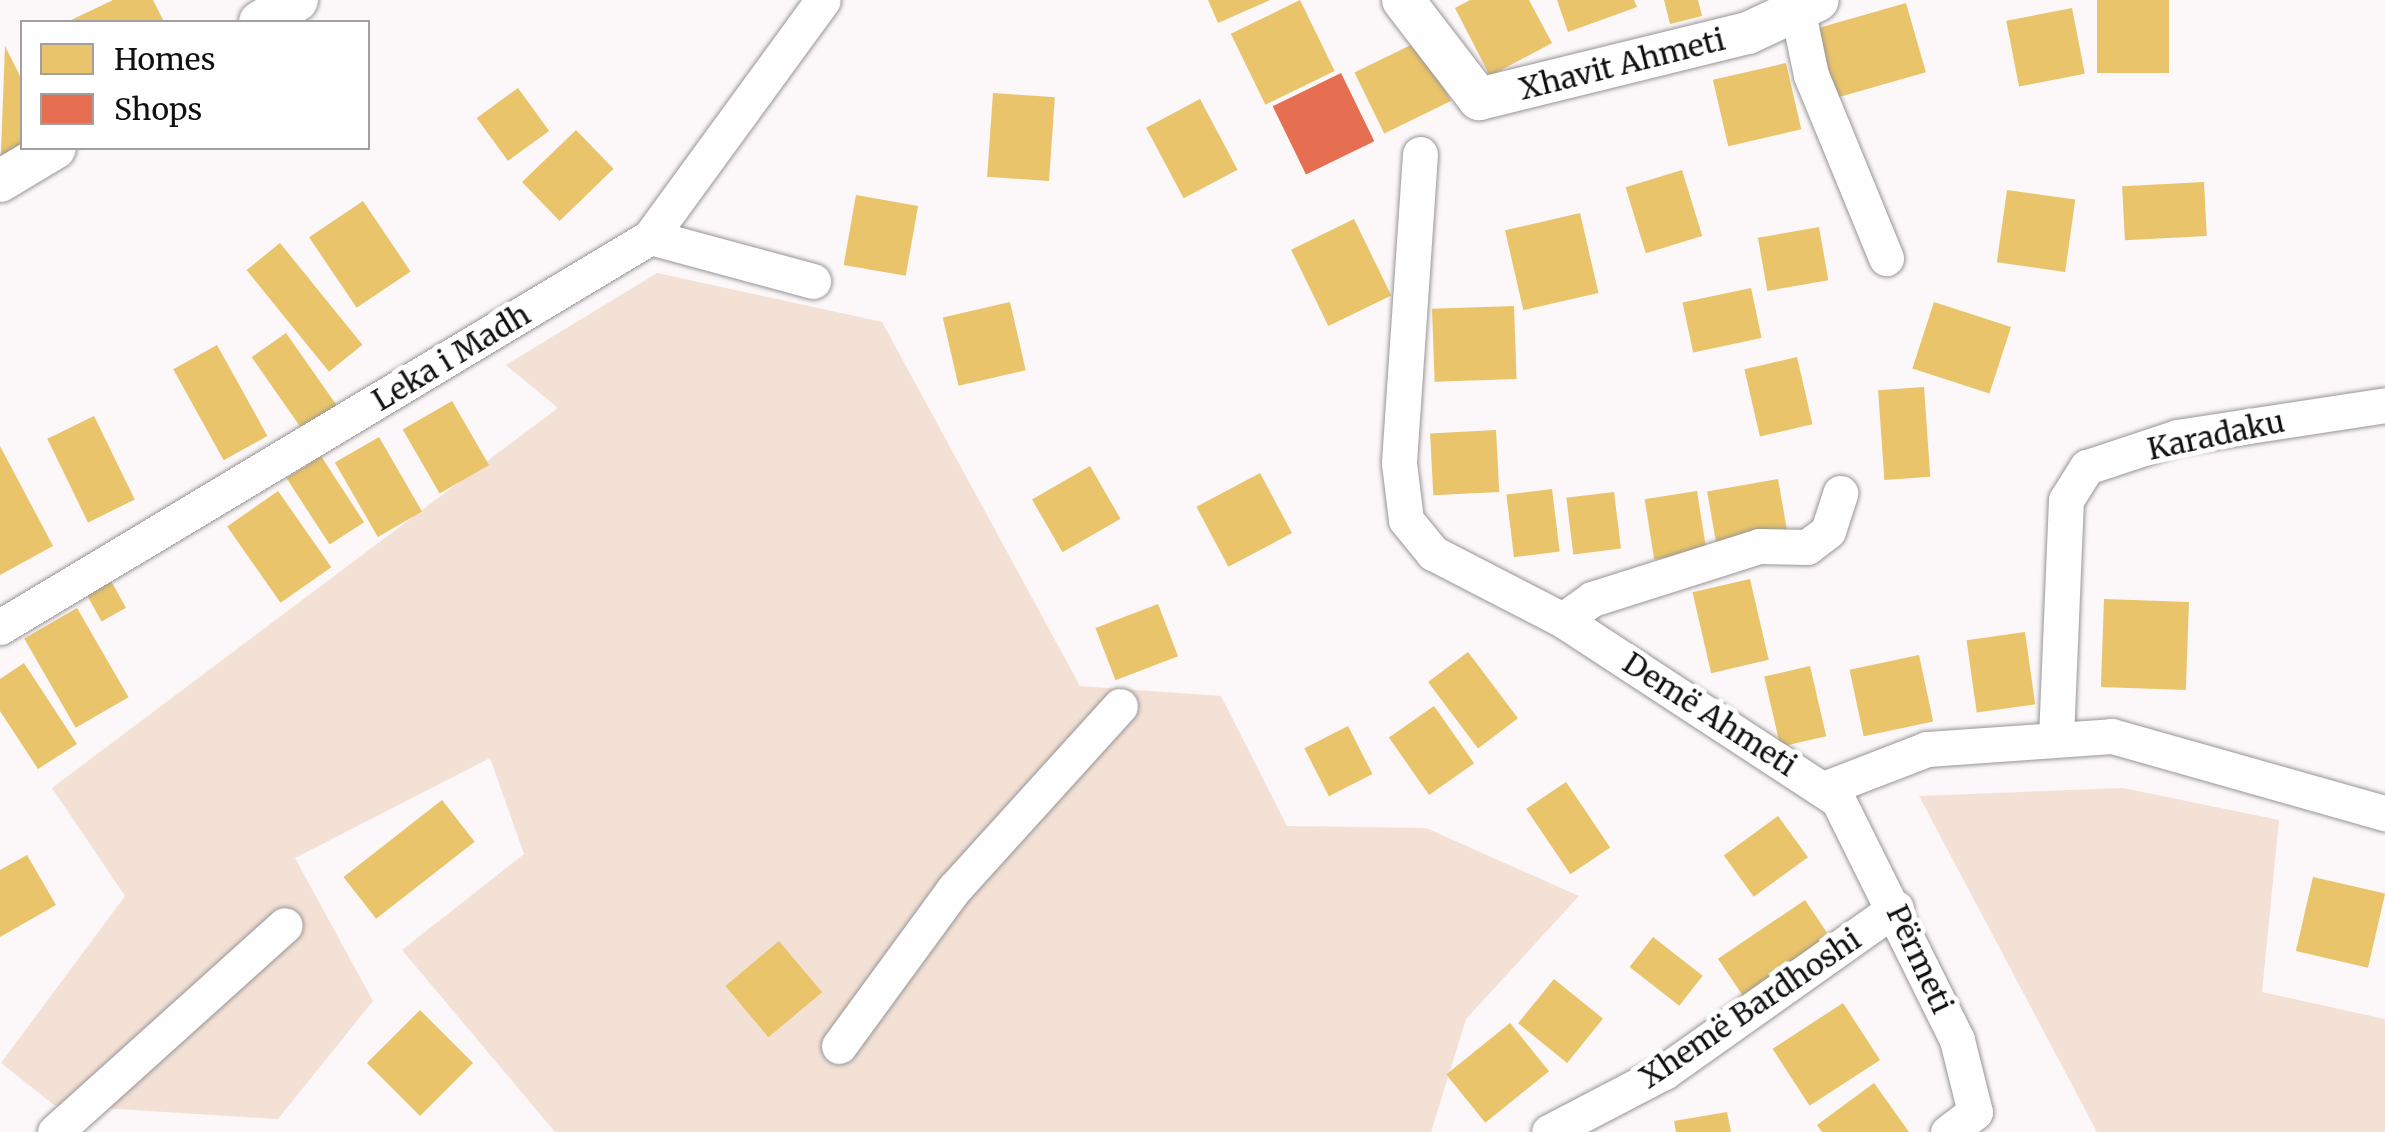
<!DOCTYPE html>
<html>
<head>
<meta charset="utf-8">
<style>
	body { margin:0 }
	#map { position:relative; width:2385px; height:1132px; overflow:hidden; background:#fcf7f8; font-family:Merriweather,serif }
	div>[style] { position:absolute }
	.green>* { inset:0; background:#f4e1d6 }
	.homes>* { inset:0; background:#e9c46a; transform-origin:0 0 }
	.shops>* { inset:0; background:#e76f51; transform-origin:0 0 }
	.roads { filter:drop-shadow(0 0 2px #979595) drop-shadow(0 0 2px #979595) }
	.minor>* { height:35px; margin:-17.5px; padding:0 17.5px; transform-origin:17.5px; border-radius:17.5px; background:#fffefe }
	.tertiary>* { height:42px; margin:-21px; padding:0 21px; transform-origin:21px; border-radius:21px; background:#fffefe }
	span { translate:-50% -50%; white-space:nowrap; text-align:center; line-height:1.15; -webkit-text-stroke:10px #fff; paint-order:stroke }
	.street-label { font-size:30px; color:#111 }
	.legend { position:absolute; left:20px; top:20px; width:350px; height:130px; box-sizing:border-box; background:#fff; border:2px solid #a0a0a0; margin:0; padding:12px 18px; list-style:none; font-size:30px; color:#111 }
	.legend li { display:flex; align-items:center; gap:20px; height:50px }
	.legend b { width:50px; border:2px solid #a0a0a0 }
</style>
</head>
<body>
<div id="map">
	<div class="green">
		<div style="clip-path:polygon(657px 273px,882px 322px,1080px 686px,1221px 696px,1287px 826px,1426px 828px,1579px 896px,1466px 1019px,1431px 1132px,555px 1132px,402px 950px,524px 854px,490px 758px,295px 858px,373px 1001px,278px 1119px,54px 1105px,1px 1063px,125px 896px,52px 788px,558px 408px,506px 365px)"></div>
		<div style="clip-path:polygon(2123px 788px,2279px 820px,2262px 992px,2385px 1019px,2385px 1132px,2097px 1132px,1919px 796px)"></div>
	</div>
	<div class="homes">
		<div style="clip-path:polygon(113px 0,153px 0,164px 22px,67px 22px)"></div>
		<div style="clip-path:polygon(1208px 0,1270px 0,1218px 23px)"></div>
		<div style="left:1300px;top:0;width:79px;height:77px;rotate:64deg"></div>
		<div style="clip-path:polygon(1470px 0,1529px 0,1552px 43px,1490px 76px,1455px 8px)"></div>
		<div style="clip-path:polygon(1557px 0,1634px 0,1637px 7px,1568px 32px)"></div>
		<div style="clip-path:polygon(1664px 0,1698px 0,1702px 16px,1670px 24px)"></div>
		<div style="left:2097px;top:0;width:72px;height:73px"></div>
		<div style="left:1906px;top:3px;width:72px;height:102px;rotate:74deg"></div>
		<div style="left:2072px;top:8px;width:67px;height:67px;rotate:79deg"></div>
		<div style="left:1421px;top:40px;width:68px;height:74px;rotate:64deg"></div>
		<div style="clip-path:polygon(5px 46px,22px 80px,22px 148px,0 177px)"></div>
		<div style="left:1786px;top:63px;width:68px;height:75px;rotate:77deg"></div>
		<div style="left:518px;top:88px;width:53px;height:51px;rotate:54deg"></div>
		<div style="left:993px;top:93px;width:62px;height:84px;rotate:4deg"></div>
		<div style="left:1200px;top:99px;width:80px;height:61px;rotate:62deg"></div>
		<div style="left:576px;top:130px;width:54px;height:75px;rotate:46deg"></div>
		<div style="left:1682px;top:170px;width:69px;height:59px;rotate:73deg"></div>
		<div style="left:2204px;top:182px;width:54px;height:82px;rotate:87deg"></div>
		<div style="left:2007px;top:190px;width:69px;height:73px;rotate:8deg"></div>
		<div style="left:856px;top:195px;width:63px;height:71px;rotate:10deg"></div>
		<div style="left:363px;top:201px;width:85px;height:65px;rotate:56deg"></div>
		<div style="left:1580px;top:213px;width:82px;height:77px;rotate:77deg"></div>
		<div style="left:1354px;top:219px;width:85px;height:70px;rotate:64deg"></div>
		<div style="left:1819px;top:227px;width:54px;height:62px;rotate:80deg"></div>
		<div style="left:280px;top:243px;width:131px;height:43px;rotate:51deg"></div>
		<div style="left:1751px;top:288px;width:51px;height:70px;rotate:78deg"></div>
		<div style="left:1010px;top:302px;width:70px;height:69px;rotate:77deg"></div>
		<div style="left:1934px;top:302px;width:81px;height:70px;rotate:18deg"></div>
		<div style="left:1514px;top:306px;width:73px;height:82px;rotate:88deg"></div>
		<div style="left:286px;top:333px;width:91px;height:42px;rotate:55deg"></div>
		<div style="left:217px;top:345px;width:104px;height:50px;rotate:61deg"></div>
		<div style="left:1797px;top:357px;width:69px;height:54px;rotate:77deg"></div>
		<div style="left:1924px;top:387px;width:90px;height:46px;rotate:86deg"></div>
		<div style="left:452px;top:401px;width:74px;height:57px;rotate:60deg"></div>
		<div style="left:94px;top:416px;width:93px;height:52px;rotate:64deg"></div>
		<div style="left:1496px;top:430px;width:62px;height:66px;rotate:87deg"></div>
		<div style="left:379px;top:437px;width:86px;height:51px;rotate:60deg"></div>
		<div style="clip-path:polygon(0 446px,53px 546px,0 575px)"></div>
		<div style="left:321px;top:456px;width:79px;height:41px;rotate:57deg"></div>
		<div style="left:1090px;top:466px;width:61px;height:67px;rotate:60deg"></div>
		<div style="left:1260px;top:473px;width:68px;height:72px;rotate:62deg"></div>
		<div style="left:1778px;top:479px;width:56px;height:72px;rotate:80deg"></div>
		<div style="left:1552px;top:489px;width:63px;height:46px;rotate:83deg"></div>
		<div style="left:278px;top:491px;width:93px;height:62px;rotate:55deg"></div>
		<div style="left:1697px;top:491px;width:61px;height:53px;rotate:81deg"></div>
		<div style="left:1614px;top:492px;width:57px;height:48px;rotate:83deg"></div>
		<div style="left:110px;top:579px;width:33px;height:28px;rotate:61deg"></div>
		<div style="left:1750px;top:579px;width:83px;height:59px;rotate:77deg"></div>
		<div style="left:2104px;top:599px;width:85px;height:88px;rotate:2deg"></div>
		<div style="left:1158px;top:604px;width:56px;height:67px;rotate:69deg"></div>
		<div style="left:77px;top:608px;width:103px;height:61px;rotate:60deg"></div>
		<div style="left:2025px;top:632px;width:73px;height:59px;rotate:82deg"></div>
		<div style="left:1468px;top:652px;width:83px;height:50px;rotate:53deg"></div>
		<div style="left:1919px;top:655px;width:68px;height:71px;rotate:78deg"></div>
		<div style="clip-path:polygon(24px 663px,77px 744px,38px 769px,0 711px,0 679px)"></div>
		<div style="left:1810px;top:666px;width:72px;height:47px;rotate:77deg"></div>
		<div style="left:1434px;top:706px;width:70px;height:55px;rotate:55deg"></div>
		<div style="left:1348px;top:726px;width:54px;height:49px;rotate:63deg"></div>
		<div style="left:1566px;top:782px;width:79px;height:48px;rotate:56deg"></div>
		<div style="left:442px;top:800px;width:53px;height:125px;rotate:52deg"></div>
		<div style="left:1778px;top:816px;width:51px;height:67px;rotate:54deg"></div>
		<div style="clip-path:polygon(27px 855px,56px 905px,0 937px,0 870px)"></div>
		<div style="left:2313px;top:877px;width:74px;height:76px;rotate:13deg"></div>
		<div style="left:1805px;top:900px;width:48px;height:105px;rotate:56deg"></div>
		<div style="left:1653px;top:937px;width:63px;height:38px;rotate:38deg"></div>
		<div style="left:779px;top:941px;width:67px;height:70px;rotate:50deg"></div>
		<div style="left:1554px;top:979px;width:63px;height:57px;rotate:39deg"></div>
		<div style="left:1843px;top:1003px;width:68px;height:84px;rotate:57deg"></div>
		<div style="left:420px;top:1010px;width:75px;height:75px;rotate:45deg"></div>
		<div style="left:1510px;top:1023px;width:62px;height:82px;rotate:51deg"></div>
		<div style="clip-path:polygon(1874px 1083px,1909px 1132px,1822px 1132px,1817px 1125px)"></div>
		<div style="clip-path:polygon(1727px 1112px,1731px 1132px,1676px 1132px,1674px 1121px)"></div>
	</div>
	<div class="shops">
		<div style="left:1341px;top:73px;width:76px;height:76px;rotate:64deg"></div>
	</div>
	<div class="roads">
		<div class="minor">
			<div style="left:1797px;top:8px;width:68px;rotate:78.2deg"></div>
			<div style="left:1811px;top:75px;width:198px;rotate:67.7deg"></div>
			<div style="left:1420px;top:154px;width:310px;rotate:93.9deg"></div>
			<div style="left:1399px;top:463px;width:57px;rotate:83deg"></div>
			<div style="left:1406px;top:520px;width:43px;rotate:50.7deg"></div>
			<div style="left:1433px;top:553px;width:146px;rotate:27.3deg"></div>
			<div style="left:1563px;top:620px;width:329px;rotate:33.2deg"></div>
			<div style="left:1838px;top:800px;width:268px;rotate:63.6deg"></div>
			<div style="left:1957px;top:1040px;width:74px;rotate:76deg"></div>
			<div style="left:1975px;top:1112px;width:34px;rotate:143deg"></div>
			<div style="left:650px;top:237px;width:169px;rotate:15.1deg"></div>
			<div style="left:1563px;top:620px;width:36px;rotate:-36deg"></div>
			<div style="left:1592px;top:599px;width:175px;rotate:-17.6deg"></div>
			<div style="left:1759px;top:546px;width:48px;rotate:1.2deg"></div>
			<div style="left:1807px;top:547px;width:26px;rotate:-37deg"></div>
			<div style="left:1828px;top:531px;width:40px;rotate:-72deg"></div>
			<div style="left:0;top:627px;width:758px;rotate:-30.96deg"></div>
			<div style="left:650px;top:237px;width:293px;rotate:-53.9deg"></div>
			<div style="left:2056px;top:738px;width:238px;rotate:-87.6deg"></div>
			<div style="left:2066px;top:500px;width:39px;rotate:-58deg"></div>
			<div style="left:2087px;top:467px;width:95px;rotate:-18.4deg"></div>
			<div style="left:2177px;top:437px;width:210px;rotate:-8.7deg"></div>
			<div style="left:1826px;top:788px;width:108px;rotate:-21.1deg"></div>
			<div style="left:1927px;top:749px;width:185px;rotate:-4deg"></div>
			<div style="left:2112px;top:736px;width:284px;rotate:15.8deg"></div>
			<div style="left:839px;top:1046px;width:195px;rotate:-53.8deg"></div>
			<div style="left:954px;top:889px;width:247px;rotate:-47.8deg"></div>
			<div style="left:55px;top:1132px;width:309px;rotate:-42deg"></div>
			<div style="left:1549px;top:1132px;width:130px;rotate:-27.6deg"></div>
			<div style="left:1664px;top:1072px;width:284px;rotate:-35.3deg"></div>
		</div>
		<div class="tertiary">
			<div style="left:1403px;top:0;width:125px;rotate:52.5deg"></div>
			<div style="left:1479px;top:99px;width:277px;rotate:-13.8deg"></div>
			<div style="left:1748px;top:33px;width:77px;rotate:-25.2deg"></div>
			<div style="left:260px;top:22px;width:43px;rotate:-30.7deg"></div>
			<div style="left:0;top:181px;width:64px;rotate:-31deg"></div>
		</div>
	</div>
	<div class="street-label">
		<span style="left:1622px;top:64px;rotate:-14deg">Xhavit Ahmeti</span>
		<span style="left:451px;top:357px;rotate:-31deg">Leka i Madh</span>
		<span style="left:2216px;top:435px;rotate:-12deg">Karadaku</span>
		<span style="left:1710px;top:714px;rotate:33deg">Demë Ahmeti</span>
		<span style="left:1920px;top:959px;rotate:65deg">Përmeti</span>
		<span style="left:1750px;top:1008px;rotate:-34deg">Xhemë Bardhoshi</span>
	</div>
	<ul class="legend">
	<li><b style="height:28px;background:#e9c46a"></b>Homes</li>
	<li><b style="height:28px;background:#e76f51"></b>Shops</li>
	</ul>
</div>
</body>
</html>
